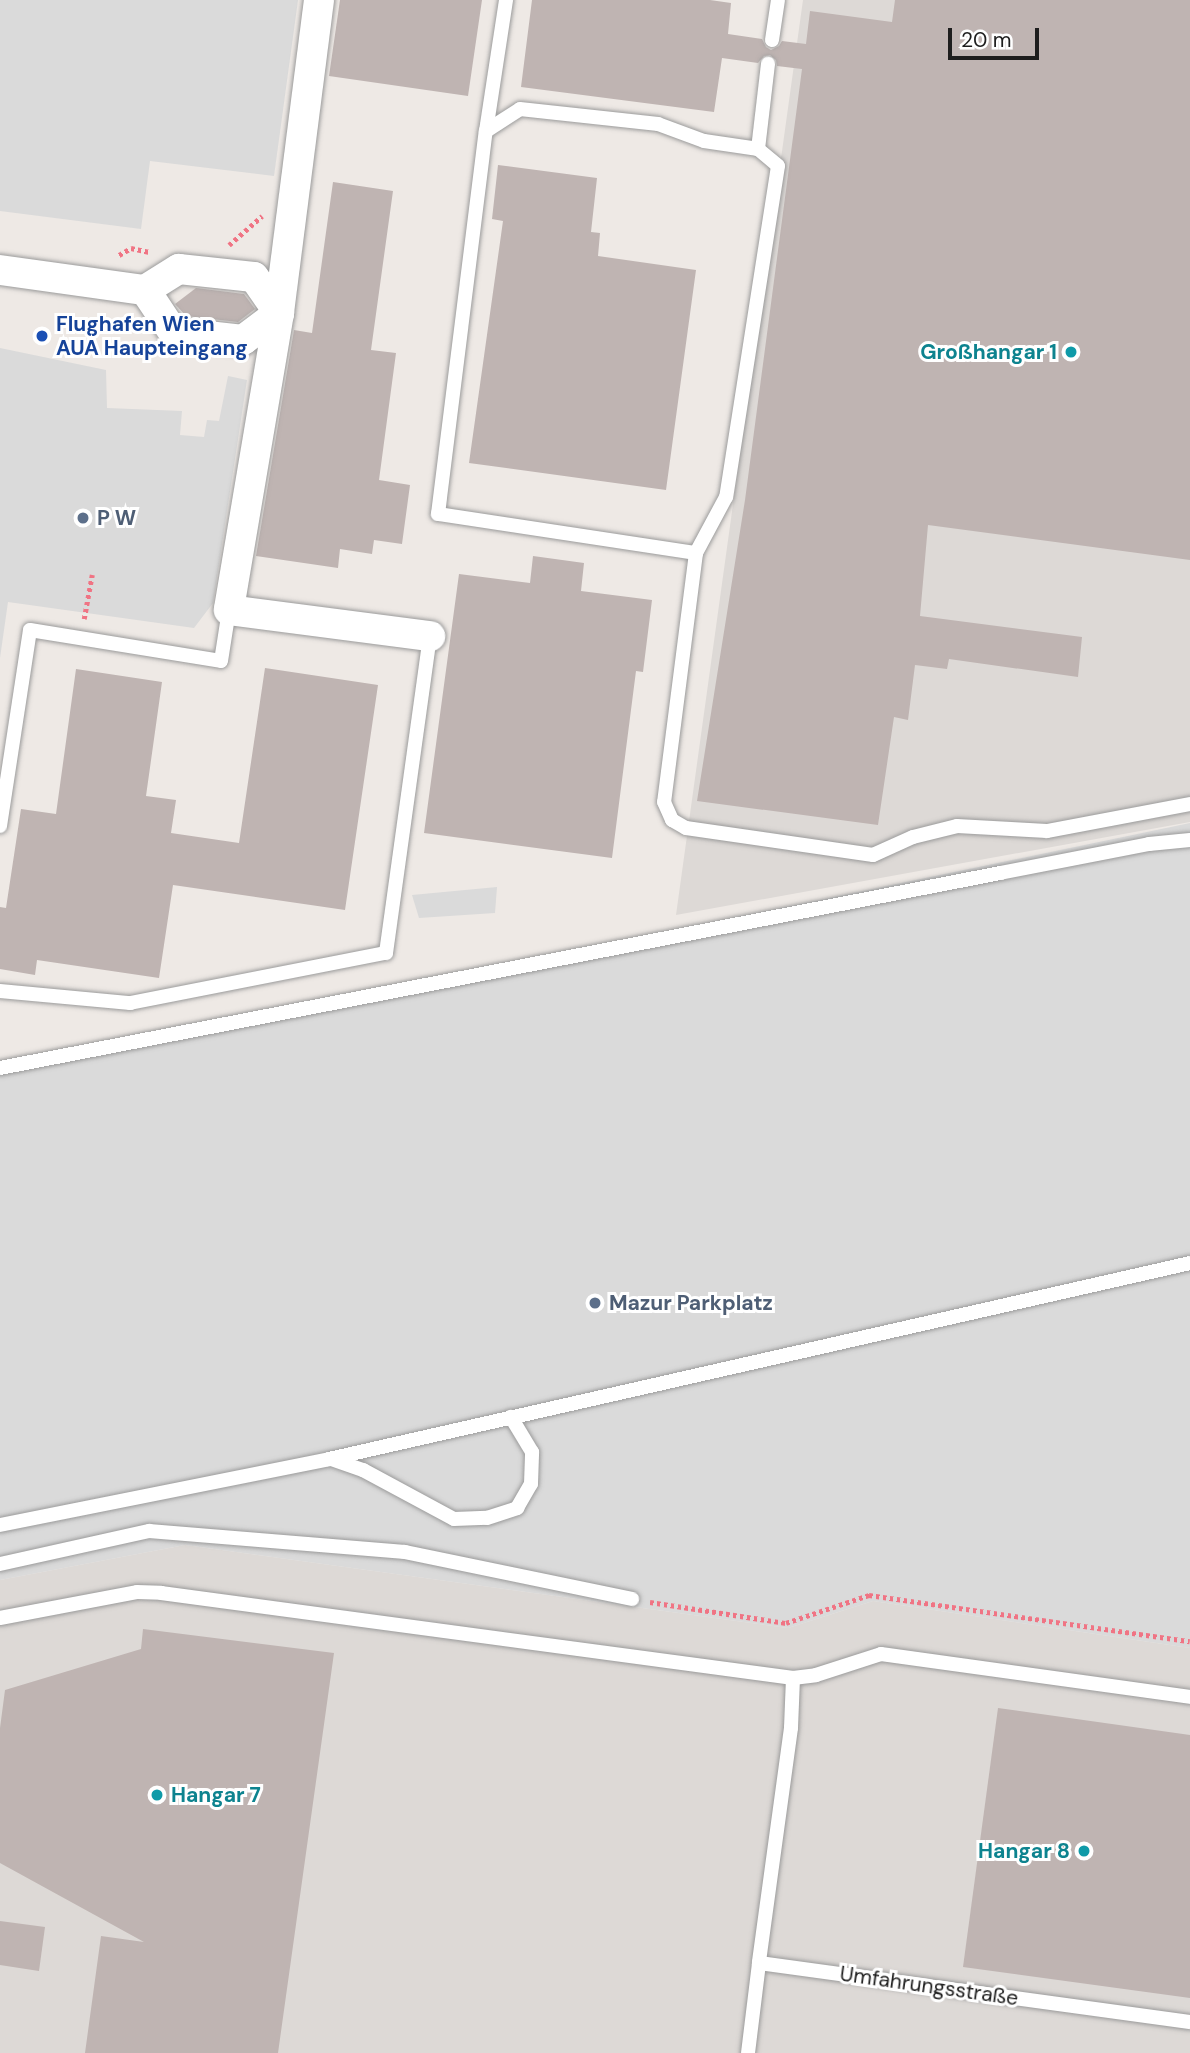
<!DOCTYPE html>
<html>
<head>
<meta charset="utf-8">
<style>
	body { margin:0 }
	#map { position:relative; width:1190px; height:2053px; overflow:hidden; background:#eee9e5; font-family:"DM Sans",sans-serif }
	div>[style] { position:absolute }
	.airport>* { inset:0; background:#ddd9d6 }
	.parking>* { inset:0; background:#dadada }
	.building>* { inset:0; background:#bfb4b2 }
	.path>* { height:4.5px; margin-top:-2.25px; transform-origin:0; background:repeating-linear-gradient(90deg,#f07484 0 3.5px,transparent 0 7px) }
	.roads { filter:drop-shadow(0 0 2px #9b9b9b) drop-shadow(0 0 2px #9b9b9b) }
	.service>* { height:14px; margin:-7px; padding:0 7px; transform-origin:7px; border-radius:7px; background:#fff }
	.minor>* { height:30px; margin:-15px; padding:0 15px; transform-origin:15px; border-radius:15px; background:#fff }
	.dots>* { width:19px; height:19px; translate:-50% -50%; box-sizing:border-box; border:4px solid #fff; border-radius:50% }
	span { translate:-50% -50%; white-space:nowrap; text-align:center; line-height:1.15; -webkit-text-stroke:6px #fff; paint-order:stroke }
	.transit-label { font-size:21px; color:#164399; font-weight:700 }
	.left { translate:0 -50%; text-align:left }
	.culture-label { font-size:21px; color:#0d838f; font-weight:700 }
	.right { translate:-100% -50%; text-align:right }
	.service-label { font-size:21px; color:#4e5e75; font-weight:700 }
	.street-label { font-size:21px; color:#1e1e1e }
	.scale { position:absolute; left:948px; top:28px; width:91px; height:32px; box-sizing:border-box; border:4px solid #1e1e1e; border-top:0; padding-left:9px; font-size:21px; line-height:24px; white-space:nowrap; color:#1e1e1e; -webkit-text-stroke:5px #fff; paint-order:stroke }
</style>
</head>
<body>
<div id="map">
	<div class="airport">
		<div style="clip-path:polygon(803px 0,1190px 0,1190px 822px,676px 915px)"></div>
		<div style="clip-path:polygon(185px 1545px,788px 1628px,873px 1601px,1190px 1648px,1190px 2053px,0 2053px,0 1580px)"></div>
	</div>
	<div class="parking">
		<div style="clip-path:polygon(0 0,298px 0,274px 176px,150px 161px,141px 229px,0 211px)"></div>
		<div style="clip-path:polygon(0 348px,106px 370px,107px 408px,182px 411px,180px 435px,204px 437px,207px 420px,219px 421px,228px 376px,247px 380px,213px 603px,194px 628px,8px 602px,0 658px)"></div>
		<div style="clip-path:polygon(1190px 823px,1190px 1648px,873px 1601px,788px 1628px,185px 1545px,0 1580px,0 1061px,627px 940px)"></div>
		<div style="clip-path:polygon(497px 887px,495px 913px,419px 918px,412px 895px)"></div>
	</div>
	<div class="building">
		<div style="clip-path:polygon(340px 0,482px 0,468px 96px,329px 76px)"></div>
		<div style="clip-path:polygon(532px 0,710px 0,731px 3px,728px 34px,762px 39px,766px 47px,771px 50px,779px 46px,782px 41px,806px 44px,810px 11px,892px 22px,895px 0,1190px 0,1190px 560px,928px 525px,920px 616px,1082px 637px,1078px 677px,949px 659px,947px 669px,915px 665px,908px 720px,894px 717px,878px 825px,697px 801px,745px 500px,802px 69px,777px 66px,776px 60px,770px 55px,764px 56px,758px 63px,722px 58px,714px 112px,521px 87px)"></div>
		<div style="clip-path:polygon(498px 165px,597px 178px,591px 232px,600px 233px,598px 256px,696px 270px,666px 490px,469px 463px,503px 221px,492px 219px)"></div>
		<div style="clip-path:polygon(333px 182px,393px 191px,371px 350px,396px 353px,379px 480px,410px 485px,402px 544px,374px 540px,372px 554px,340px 549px,338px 568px,256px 556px,294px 330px,312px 333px)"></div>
		<div style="clip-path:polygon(196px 288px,244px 294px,255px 309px,238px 322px,186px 316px,175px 304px)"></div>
		<div style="clip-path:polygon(533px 556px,584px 563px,581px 591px,652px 600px,643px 672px,636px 671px,612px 858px,424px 833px,459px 574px,530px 583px)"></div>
		<div style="clip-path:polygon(265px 668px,378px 685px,345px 910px,173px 885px,159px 978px,37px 960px,35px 975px,0 969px,0 907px,6px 908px,21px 809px,56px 814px,76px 669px,162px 682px,146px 796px,176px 800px,171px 833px,239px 843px)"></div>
		<div style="clip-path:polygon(143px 1629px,334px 1653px,278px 2053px,85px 2053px,101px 1936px,144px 1942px,0 1863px,0 1728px,5px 1690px,141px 1649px)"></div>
		<div style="clip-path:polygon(998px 1708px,1190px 1735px,1190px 1998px,963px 1967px)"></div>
		<div style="clip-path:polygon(0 1921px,45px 1927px,39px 1971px,0 1965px)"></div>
	</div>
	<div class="path">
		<div style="left:229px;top:245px;width:44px;rotate:-41.3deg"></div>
		<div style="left:119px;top:255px;width:14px;rotate:-30deg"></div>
		<div style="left:131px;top:248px;width:19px;rotate:12deg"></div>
		<div style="left:84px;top:619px;width:45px;rotate:-79.7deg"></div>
		<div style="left:650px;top:1602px;width:138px;rotate:8.8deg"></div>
		<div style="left:786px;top:1623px;width:88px;rotate:-18.6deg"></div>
		<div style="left:869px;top:1595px;width:324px;rotate:8.2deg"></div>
	</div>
	<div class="roads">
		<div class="service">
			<div style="left:772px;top:40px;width:40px;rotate:-81.5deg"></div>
			<div style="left:486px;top:131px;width:133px;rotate:-81.3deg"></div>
			<div style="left:758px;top:149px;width:26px;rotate:40deg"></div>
			<div style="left:778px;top:166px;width:335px;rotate:98.9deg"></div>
			<div style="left:726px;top:497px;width:64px;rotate:118.2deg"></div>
			<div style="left:696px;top:553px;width:251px;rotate:97.3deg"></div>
			<div style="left:664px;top:802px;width:20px;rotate:66deg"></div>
			<div style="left:672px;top:820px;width:16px;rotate:30deg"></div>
			<div style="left:686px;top:828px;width:189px;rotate:8.2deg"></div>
			<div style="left:873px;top:855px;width:44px;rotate:-24.2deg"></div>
			<div style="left:913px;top:837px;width:45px;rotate:-14deg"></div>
			<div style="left:957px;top:826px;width:90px;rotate:3.2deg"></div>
			<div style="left:1047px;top:831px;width:146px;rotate:-10.7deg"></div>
			<div style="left:696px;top:553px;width:261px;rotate:-171.4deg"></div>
			<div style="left:438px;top:514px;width:386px;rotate:-82.9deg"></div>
			<div style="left:486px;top:131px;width:40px;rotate:-32.9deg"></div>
			<div style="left:520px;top:109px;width:139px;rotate:6.2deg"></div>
			<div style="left:658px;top:124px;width:49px;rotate:20.3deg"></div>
			<div style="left:704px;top:141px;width:55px;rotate:8.4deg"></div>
			<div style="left:758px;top:149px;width:86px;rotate:-83.3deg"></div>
			<div style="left:0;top:826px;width:198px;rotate:-81.3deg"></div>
			<div style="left:30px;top:630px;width:193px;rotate:9.2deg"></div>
			<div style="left:221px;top:661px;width:52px;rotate:-81.1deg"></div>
			<div style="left:0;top:991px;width:131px;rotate:5.3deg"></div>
			<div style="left:130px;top:1003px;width:261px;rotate:-11.1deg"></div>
			<div style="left:386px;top:953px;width:320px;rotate:-82.1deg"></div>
			<div style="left:0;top:1068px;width:1019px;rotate:-11.03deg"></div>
			<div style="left:1000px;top:873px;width:152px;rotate:-11deg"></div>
			<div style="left:1149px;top:844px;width:41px;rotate:-5.6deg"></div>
			<div style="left:331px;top:1459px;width:34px;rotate:19deg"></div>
			<div style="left:363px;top:1470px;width:103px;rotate:28.3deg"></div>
			<div style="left:454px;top:1519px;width:33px;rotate:-2deg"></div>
			<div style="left:487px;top:1518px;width:32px;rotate:-18deg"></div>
			<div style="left:517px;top:1508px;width:28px;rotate:-60deg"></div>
			<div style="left:531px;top:1484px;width:32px;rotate:-88deg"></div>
			<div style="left:532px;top:1452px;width:41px;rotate:-121deg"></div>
			<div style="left:0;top:1525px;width:336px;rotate:-11.3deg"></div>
			<div style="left:329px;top:1459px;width:883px;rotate:-12.82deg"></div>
			<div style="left:0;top:1564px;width:153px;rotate:-12.5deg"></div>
			<div style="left:149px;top:1531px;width:257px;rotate:4.7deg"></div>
			<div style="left:405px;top:1552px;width:232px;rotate:11.7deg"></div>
			<div style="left:0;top:1618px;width:139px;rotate:-10.7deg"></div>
			<div style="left:137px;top:1592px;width:24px;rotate:2deg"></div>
			<div style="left:161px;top:1593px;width:638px;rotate:7.66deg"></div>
			<div style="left:793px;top:1678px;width:50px;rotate:92.3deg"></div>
			<div style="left:791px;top:1728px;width:237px;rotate:97.8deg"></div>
			<div style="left:793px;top:1678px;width:23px;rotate:-7deg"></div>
			<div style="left:816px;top:1675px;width:68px;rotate:-17.9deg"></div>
			<div style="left:881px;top:1654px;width:312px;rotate:7.9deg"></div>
			<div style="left:748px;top:2053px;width:91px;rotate:-83deg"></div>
			<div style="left:759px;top:1963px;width:435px;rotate:7.8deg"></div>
		</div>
		<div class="minor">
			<div style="left:319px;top:0;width:316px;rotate:97.3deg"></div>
			<div style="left:279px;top:313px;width:301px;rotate:99.6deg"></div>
			<div style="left:229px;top:610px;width:203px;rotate:7.4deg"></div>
			<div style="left:0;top:270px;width:146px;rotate:7.9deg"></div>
			<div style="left:145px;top:290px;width:40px;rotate:-32deg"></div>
			<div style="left:179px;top:269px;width:75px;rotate:6.1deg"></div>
			<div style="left:254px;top:277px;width:44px;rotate:55.2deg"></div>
			<div style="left:279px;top:313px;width:45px;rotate:143.1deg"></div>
			<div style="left:243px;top:340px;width:70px;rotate:-173.5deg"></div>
			<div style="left:173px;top:332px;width:50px;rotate:-123.7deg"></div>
		</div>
	</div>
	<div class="dots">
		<div style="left:42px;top:336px;background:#1a4fb4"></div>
		<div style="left:1071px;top:352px;background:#0f9aa8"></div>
		<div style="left:83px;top:518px;background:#5c6f8a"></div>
		<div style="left:595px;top:1303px;background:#5c6f8a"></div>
		<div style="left:157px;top:1795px;background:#0f9aa8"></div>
		<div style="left:1084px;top:1851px;background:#0f9aa8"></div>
	</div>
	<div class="transit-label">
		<span class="left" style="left:56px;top:336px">Flughafen Wien<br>AUA Haupteingang</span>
	</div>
	<div class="culture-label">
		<span class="right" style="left:1057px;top:352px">Großhangar 1</span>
		<span class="left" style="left:171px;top:1795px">Hangar 7</span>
		<span class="right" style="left:1070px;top:1851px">Hangar 8</span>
	</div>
	<div class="service-label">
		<span class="left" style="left:97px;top:518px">P W</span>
		<span class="left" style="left:609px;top:1303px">Mazur Parkplatz</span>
	</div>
	<div class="street-label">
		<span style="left:929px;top:1986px;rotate:8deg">Umfahrungsstraße</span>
	</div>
	<div class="scale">20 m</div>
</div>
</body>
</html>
